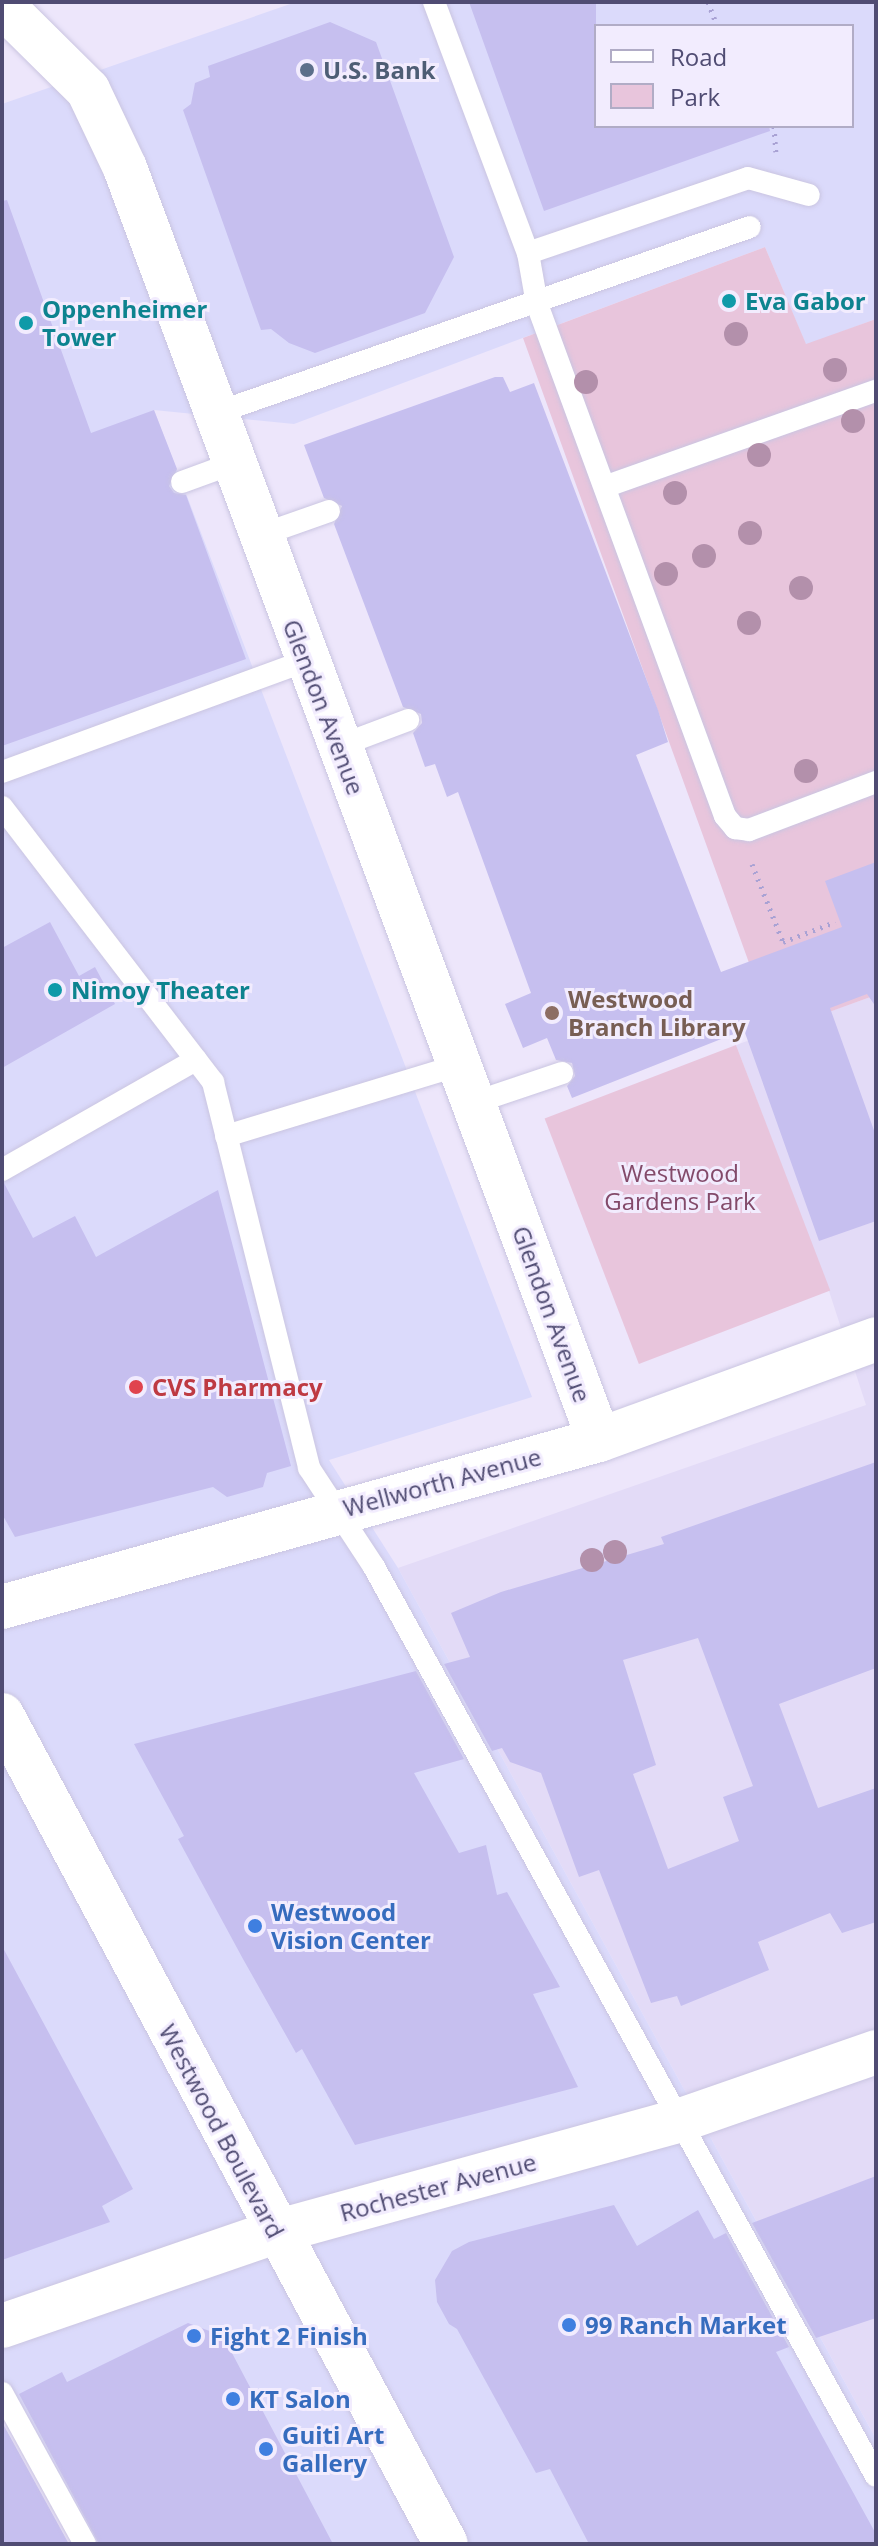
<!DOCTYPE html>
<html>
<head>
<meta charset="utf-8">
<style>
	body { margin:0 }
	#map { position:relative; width:878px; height:2546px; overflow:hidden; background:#ede6fb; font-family:"Open Sans",sans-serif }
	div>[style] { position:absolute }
	.residential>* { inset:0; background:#e3dbf7 }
	.commercial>* { inset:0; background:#dbdafb }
	.green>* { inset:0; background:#e8c5dc; transform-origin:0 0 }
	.building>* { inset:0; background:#c6bfef }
	.path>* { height:5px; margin-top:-2.5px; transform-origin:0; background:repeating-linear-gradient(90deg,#a9a2d4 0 2px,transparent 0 8px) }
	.roads { filter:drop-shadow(0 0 2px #cac5e1) drop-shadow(0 0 2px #cac5e1) }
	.lane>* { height:22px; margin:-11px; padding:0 11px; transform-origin:11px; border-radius:11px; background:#fff }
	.street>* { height:44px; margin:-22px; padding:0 22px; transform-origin:22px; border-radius:22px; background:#fff }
	.secondary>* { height:44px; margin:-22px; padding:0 22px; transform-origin:22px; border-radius:22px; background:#fff }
	.trees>* { width:24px; height:24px; margin:-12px; border-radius:50%; background:#b390ab }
	.dots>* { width:22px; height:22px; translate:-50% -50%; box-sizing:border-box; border:4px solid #f2ecfe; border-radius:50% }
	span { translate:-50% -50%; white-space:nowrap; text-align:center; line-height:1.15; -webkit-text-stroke:6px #f2ecfe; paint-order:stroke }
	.service-label { font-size:24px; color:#4e5e75; font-weight:700 }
	.left { translate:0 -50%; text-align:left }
	.culture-label { font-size:24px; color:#0d838f; font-weight:700 }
	.street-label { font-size:24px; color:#504c73 }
	.education-label { font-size:24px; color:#785e54; font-weight:700 }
	.park-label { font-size:24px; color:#834a6a }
	.health-label { font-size:24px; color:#be3a42; font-weight:700 }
	.shop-label { font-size:24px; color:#366cbe; font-weight:700 }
	.frame { position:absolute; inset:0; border:4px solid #504c73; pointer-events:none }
	.legend { position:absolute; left:594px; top:24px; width:260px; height:104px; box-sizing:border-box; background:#f2ecfe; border:2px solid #b1acc6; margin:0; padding:10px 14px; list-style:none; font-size:24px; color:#504c73 }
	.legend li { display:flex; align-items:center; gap:16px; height:40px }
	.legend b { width:40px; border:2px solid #b1acc6 }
</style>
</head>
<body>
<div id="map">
	<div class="residential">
		<div style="clip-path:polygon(876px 995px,876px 2439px,398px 1568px,866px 1405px,829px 1291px,736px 1045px)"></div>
	</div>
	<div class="commercial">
		<div style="clip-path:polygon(evenodd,296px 2px,876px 2px,876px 319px,806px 345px,765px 247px,294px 424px,154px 410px,532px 1397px,329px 1460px,398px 1568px,876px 2439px,876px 2544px,75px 2544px,2px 2412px,2px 104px,296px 2px,596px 26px,852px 26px,852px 126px,596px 126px,596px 26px)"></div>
	</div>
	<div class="green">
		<div style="clip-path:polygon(765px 247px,806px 344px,876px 319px,876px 995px,774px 1032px,523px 338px)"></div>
		<div style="left:736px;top:1045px;width:263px;height:205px;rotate:69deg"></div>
	</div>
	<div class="building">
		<div style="clip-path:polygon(469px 2px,596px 2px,596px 126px,769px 126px,770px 131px,544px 211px)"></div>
		<div style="clip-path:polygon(330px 22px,376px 42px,454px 257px,425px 313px,315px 353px,289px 343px,271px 329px,261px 330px,183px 110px,191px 104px,195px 83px,210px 77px,208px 66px)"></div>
		<div style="clip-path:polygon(7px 200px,91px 433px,154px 410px,177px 469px,169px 486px,174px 493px,186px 495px,246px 659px,2px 746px,2px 201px)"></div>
		<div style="clip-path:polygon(495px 377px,503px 377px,510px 392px,534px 383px,658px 710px,668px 742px,636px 755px,721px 972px,842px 927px,825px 881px,876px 862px,876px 1007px,867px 994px,830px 1008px,876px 1136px,876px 1221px,819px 1241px,744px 1030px,572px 1098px,567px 1086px,575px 1076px,572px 1063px,556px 1060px,547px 1038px,523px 1048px,505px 1004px,531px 993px,458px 792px,447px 797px,435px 764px,425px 767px,413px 733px,422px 723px,421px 714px,403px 707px,334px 524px,342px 506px,324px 498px,304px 445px)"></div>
		<div style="clip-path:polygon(50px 922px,79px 976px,95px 967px,115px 1004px,2px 1068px,2px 948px)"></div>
		<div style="clip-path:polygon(4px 1183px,33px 1238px,75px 1216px,96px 1257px,218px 1190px,291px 1466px,267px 1473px,263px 1487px,227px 1497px,213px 1487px,15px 1537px,2px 1514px)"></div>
		<div style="clip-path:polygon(evenodd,876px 1462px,876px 1668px,779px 1704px,818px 1808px,876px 1788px,876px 1922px,842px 1933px,830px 1913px,758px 1942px,769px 1970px,681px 2006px,677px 1996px,651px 2003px,599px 1870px,579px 1877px,541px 1773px,510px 1762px,502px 1748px,492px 1751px,444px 1664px,470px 1657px,451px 1613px,501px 1592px,664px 1544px,661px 1537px,876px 1462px,698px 1638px,753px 1786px,723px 1797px,739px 1841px,668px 1869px,633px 1774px,656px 1765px,623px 1660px,698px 1638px)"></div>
		<div style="clip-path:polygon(416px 1671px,464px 1759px,414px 1773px,459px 1853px,486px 1845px,497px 1895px,507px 1892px,560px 1987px,533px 1994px,578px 2087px,355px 2145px,302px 2049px,296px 2053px,243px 1959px,178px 1839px,184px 1836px,134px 1744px)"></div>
		<div style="clip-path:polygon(2px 1946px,133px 2189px,102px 2206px,110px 2222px,2px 2260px)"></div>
		<div style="clip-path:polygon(876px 2176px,876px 2318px,816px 2338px,752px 2223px)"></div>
		<div style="clip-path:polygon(614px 2205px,637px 2246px,698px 2210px,714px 2239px,726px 2233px,789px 2347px,776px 2352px,876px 2534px,876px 2544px,589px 2544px,550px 2469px,536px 2473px,457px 2329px,449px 2324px,437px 2302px,435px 2280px,452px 2251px,469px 2242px)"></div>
		<div style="clip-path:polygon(188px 2323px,223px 2336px,333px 2544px,99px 2544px,19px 2394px,62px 2372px,67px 2382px)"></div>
		<div style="clip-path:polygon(2px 2422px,69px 2544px,2px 2544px)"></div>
	</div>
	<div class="path">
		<div style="left:708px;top:2px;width:26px;rotate:69deg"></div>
		<div style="left:774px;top:126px;width:26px;rotate:86deg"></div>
		<div style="left:752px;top:864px;width:84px;rotate:68.3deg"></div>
		<div style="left:783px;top:942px;width:56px;rotate:-21deg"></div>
	</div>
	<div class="roads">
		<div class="lane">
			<div style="left:434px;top:2px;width:268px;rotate:69.5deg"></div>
			<div style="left:528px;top:253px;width:232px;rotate:-18.8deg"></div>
			<div style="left:748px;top:178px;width:63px;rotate:15.6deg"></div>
			<div style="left:528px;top:253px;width:52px;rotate:80deg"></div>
			<div style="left:537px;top:304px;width:545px;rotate:69.84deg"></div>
			<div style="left:725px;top:816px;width:16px;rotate:50deg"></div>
			<div style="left:735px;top:828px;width:14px;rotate:8deg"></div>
			<div style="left:749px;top:830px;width:136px;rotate:-20.7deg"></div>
			<div style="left:216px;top:413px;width:565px;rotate:-19.2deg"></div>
			<div style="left:182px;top:482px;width:55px;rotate:-20.1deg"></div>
			<div style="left:607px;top:486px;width:285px;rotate:-19.5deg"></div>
			<div style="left:261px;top:535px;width:72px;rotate:-19.4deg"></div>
			<div style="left:339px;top:746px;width:74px;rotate:-20.6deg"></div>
			<div style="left:2px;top:772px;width:324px;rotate:-20.1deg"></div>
			<div style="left:2px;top:807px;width:347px;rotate:52.5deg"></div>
			<div style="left:213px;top:1082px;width:398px;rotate:76deg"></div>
			<div style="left:309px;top:1468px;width:118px;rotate:56.7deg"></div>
			<div style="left:374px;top:1567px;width:1038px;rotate:61.09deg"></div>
			<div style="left:473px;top:1103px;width:94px;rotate:-18.6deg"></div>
			<div style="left:226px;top:1136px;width:244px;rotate:-16.9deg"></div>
			<div style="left:2px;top:1170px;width:223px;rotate:-29.6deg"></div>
			<div style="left:2px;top:2393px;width:172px;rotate:61.2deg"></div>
		</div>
		<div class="street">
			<div style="left:2px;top:5px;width:121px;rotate:44.7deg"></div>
			<div style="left:88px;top:90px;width:86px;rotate:64.6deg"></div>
			<div style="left:125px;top:168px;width:1357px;rotate:69.56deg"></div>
			<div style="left:2px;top:1607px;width:620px;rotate:-15.63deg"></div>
			<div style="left:599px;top:1440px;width:295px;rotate:-20deg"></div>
			<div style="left:2px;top:2326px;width:289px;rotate:-19deg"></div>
			<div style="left:275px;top:2232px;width:418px;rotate:-15.4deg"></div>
			<div style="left:678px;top:2121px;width:210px;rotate:-19.2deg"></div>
		</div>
		<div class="secondary">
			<div style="left:2px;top:1715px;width:940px;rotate:61.83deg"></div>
		</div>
	</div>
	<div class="trees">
		<div style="left:736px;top:334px"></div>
		<div style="left:835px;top:370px"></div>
		<div style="left:586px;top:382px"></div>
		<div style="left:853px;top:421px"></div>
		<div style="left:759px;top:455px"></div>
		<div style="left:675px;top:493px"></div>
		<div style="left:750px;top:533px"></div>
		<div style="left:704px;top:556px"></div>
		<div style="left:666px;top:574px"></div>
		<div style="left:801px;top:588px"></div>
		<div style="left:749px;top:623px"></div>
		<div style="left:806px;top:771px"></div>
		<div style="left:615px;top:1552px"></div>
		<div style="left:592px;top:1560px"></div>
	</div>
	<div class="dots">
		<div style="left:307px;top:70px;background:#5c6f8a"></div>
		<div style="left:729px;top:301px;background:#0f9aa8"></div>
		<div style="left:26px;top:323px;background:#0f9aa8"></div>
		<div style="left:55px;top:990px;background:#0f9aa8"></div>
		<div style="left:552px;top:1013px;background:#8d6e63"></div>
		<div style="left:136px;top:1387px;background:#e0444e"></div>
		<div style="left:255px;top:1926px;background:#3f7fe0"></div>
		<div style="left:569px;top:2325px;background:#3f7fe0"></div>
		<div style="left:194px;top:2336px;background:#3f7fe0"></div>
		<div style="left:233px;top:2399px;background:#3f7fe0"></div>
		<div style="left:266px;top:2449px;background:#3f7fe0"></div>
	</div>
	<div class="service-label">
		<span class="left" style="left:323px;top:70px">U.S. Bank</span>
	</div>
	<div class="culture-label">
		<span class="left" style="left:745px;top:301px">Eva Gabor</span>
		<span class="left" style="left:42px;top:323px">Oppenheimer<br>Tower</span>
		<span class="left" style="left:71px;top:990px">Nimoy Theater</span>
	</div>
	<div class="street-label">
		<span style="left:324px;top:707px;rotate:69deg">Glendon Avenue</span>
		<span style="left:552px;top:1314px;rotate:70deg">Glendon Avenue</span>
		<span style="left:442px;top:1482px;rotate:-15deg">Wellworth Avenue</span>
		<span style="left:222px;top:2131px;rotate:62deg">Westwood Boulevard</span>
		<span style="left:438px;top:2187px;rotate:-15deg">Rochester Avenue</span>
	</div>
	<div class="education-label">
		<span class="left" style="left:568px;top:1013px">Westwood<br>Branch Library</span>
	</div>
	<div class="park-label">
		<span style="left:680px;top:1187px">Westwood<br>Gardens Park</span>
	</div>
	<div class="health-label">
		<span class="left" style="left:152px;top:1387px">CVS Pharmacy</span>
	</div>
	<div class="shop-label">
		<span class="left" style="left:271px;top:1926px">Westwood<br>Vision Center</span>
		<span class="left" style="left:585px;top:2325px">99 Ranch Market</span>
		<span class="left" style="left:210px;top:2336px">Fight 2 Finish</span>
		<span class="left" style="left:249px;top:2399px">KT Salon</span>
		<span class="left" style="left:282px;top:2449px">Guiti Art<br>Gallery</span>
	</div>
	<div class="frame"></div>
	<ul class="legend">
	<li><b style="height:10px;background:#fff"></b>Road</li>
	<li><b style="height:22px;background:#e8c5dc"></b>Park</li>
	</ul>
</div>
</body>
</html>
